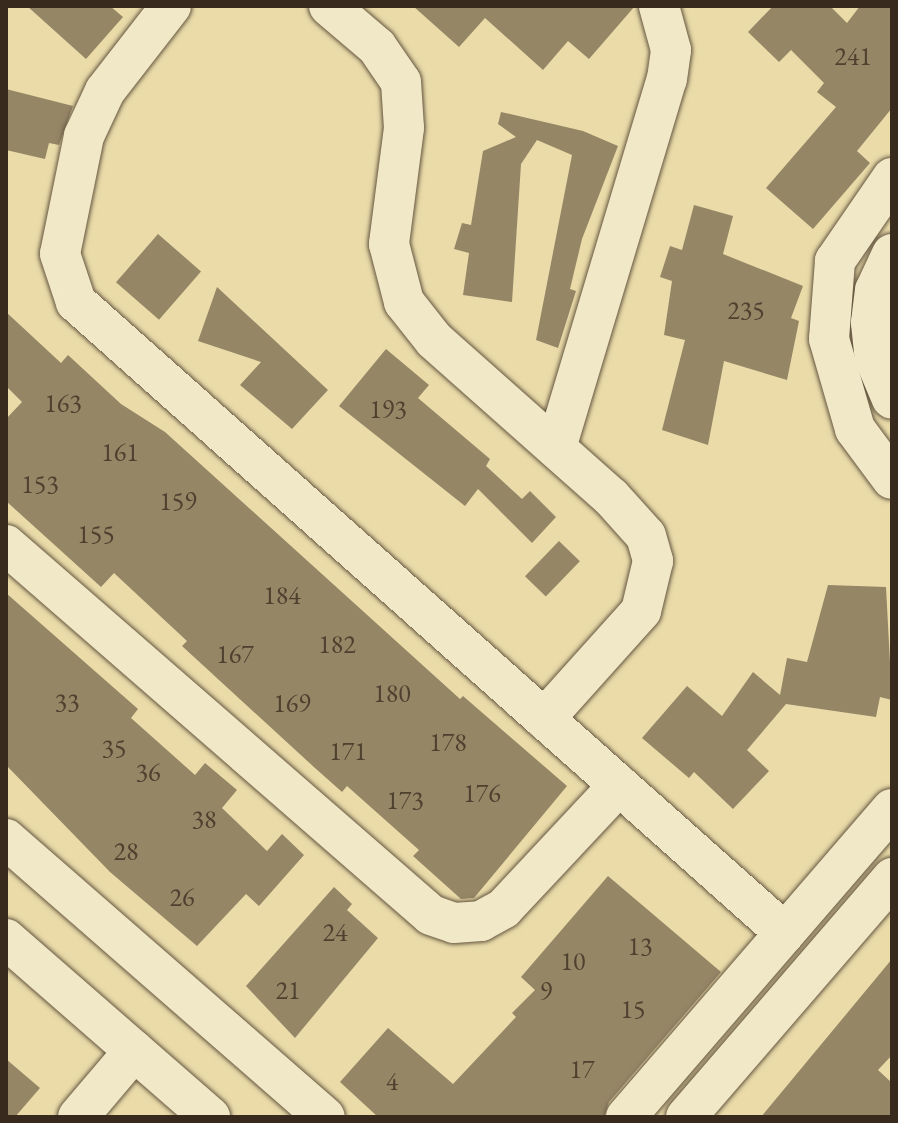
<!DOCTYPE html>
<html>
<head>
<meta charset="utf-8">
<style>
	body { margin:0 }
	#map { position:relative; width:898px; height:1123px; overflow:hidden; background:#eadba9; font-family:"EB Garamond",serif }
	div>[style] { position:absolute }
	.building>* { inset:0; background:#958666; transform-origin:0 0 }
	.roads { filter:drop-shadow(0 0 2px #645640) drop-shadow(0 0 2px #645640) }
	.minor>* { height:40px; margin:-20px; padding:0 20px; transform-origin:20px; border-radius:20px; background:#f1e8c7 }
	span { translate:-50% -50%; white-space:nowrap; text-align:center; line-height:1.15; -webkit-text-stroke:6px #f1e8c7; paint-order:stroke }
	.number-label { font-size:26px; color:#4f412f }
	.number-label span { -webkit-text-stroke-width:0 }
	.frame { position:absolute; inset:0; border:8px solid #382a1d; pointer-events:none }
</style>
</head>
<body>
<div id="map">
	<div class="building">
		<div style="clip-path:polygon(27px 6px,110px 6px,123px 17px,86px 59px)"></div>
		<div style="clip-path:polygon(413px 6px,635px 6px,589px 59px,568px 41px,543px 70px,485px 18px,459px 47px)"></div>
		<div style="clip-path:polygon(773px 6px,830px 6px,847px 23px,860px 6px,892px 6px,892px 108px,857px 151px,870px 163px,813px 229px,766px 188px,836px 107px,817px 92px,824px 83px,791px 50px,779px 62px,748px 32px)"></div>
		<div style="clip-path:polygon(6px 89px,73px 106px,59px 145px,49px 143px,45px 159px,6px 150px)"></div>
		<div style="clip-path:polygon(501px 112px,583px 131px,618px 146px,582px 239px,570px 289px,576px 291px,558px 348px,536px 340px,572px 155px,537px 140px,521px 164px,512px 302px,463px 295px,469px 253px,454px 249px,462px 223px,471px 225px,483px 151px,516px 137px,498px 124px)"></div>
		<div style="clip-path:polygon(694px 205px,733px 216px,723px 254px,803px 286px,791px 318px,799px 321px,787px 380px,724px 361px,708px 445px,662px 430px,685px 340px,664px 335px,672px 281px,660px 277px,670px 246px,682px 250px)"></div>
		<div style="left:158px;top:234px;width:57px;height:64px;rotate:41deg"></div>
		<div style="clip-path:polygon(217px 287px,328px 390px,292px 429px,240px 385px,261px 362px,198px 341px)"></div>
		<div style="clip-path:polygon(6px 312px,61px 363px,68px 355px,121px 404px,165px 432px,460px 699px,463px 696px,567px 786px,474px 898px,461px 899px,413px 856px,419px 850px,347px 786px,342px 792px,315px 768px,182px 646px,187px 641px,114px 573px,101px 587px,6px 501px,6px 419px,22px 402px,6px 386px)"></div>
		<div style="clip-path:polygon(386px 349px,429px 385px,418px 398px,490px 459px,486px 466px,522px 499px,530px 491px,556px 517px,532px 543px,478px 489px,465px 506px,339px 406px)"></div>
		<div style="left:559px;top:541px;width:29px;height:49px;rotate:44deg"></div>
		<div style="clip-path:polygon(828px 585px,886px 587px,892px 700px,880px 697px,876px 717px,786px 704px,747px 750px,769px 771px,733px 809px,694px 772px,689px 778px,642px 738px,687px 686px,722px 716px,753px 672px,780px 695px,787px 658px,807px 662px)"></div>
		<div style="clip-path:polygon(6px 593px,138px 709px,131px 718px,195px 775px,205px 763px,237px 790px,222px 808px,267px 851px,282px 834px,304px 855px,259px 906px,246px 894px,197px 946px,110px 872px,6px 765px)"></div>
		<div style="clip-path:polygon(608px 876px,721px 972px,609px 1102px,604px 1117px,378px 1117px,340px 1082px,388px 1028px,453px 1084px,516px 1017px,512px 1013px,535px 990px,521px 977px)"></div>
		<div style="clip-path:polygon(334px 887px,352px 904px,347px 910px,378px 938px,295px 1038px,246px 986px)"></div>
		<div style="clip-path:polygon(892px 959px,892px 1055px,878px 1070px,892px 1083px,892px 1117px,761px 1117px)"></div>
		<div style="clip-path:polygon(6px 1059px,40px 1088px,15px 1117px,6px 1117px)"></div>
	</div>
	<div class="roads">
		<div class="minor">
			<div style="left:171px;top:6px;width:108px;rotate:127.8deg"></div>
			<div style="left:105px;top:91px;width:50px;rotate:115deg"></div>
			<div style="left:84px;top:136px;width:120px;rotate:101.5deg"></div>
			<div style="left:60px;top:254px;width:51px;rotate:71.6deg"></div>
			<div style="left:76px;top:302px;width:949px;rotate:41.67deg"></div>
			<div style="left:329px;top:6px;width:63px;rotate:40.5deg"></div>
			<div style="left:377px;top:47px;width:42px;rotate:55.6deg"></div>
			<div style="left:401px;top:82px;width:46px;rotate:86.3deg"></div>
			<div style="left:404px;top:128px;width:117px;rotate:97.4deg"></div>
			<div style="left:389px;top:244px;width:60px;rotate:75.5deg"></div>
			<div style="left:404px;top:302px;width:48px;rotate:51.7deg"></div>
			<div style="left:434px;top:340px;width:237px;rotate:41.6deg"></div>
			<div style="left:611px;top:497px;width:52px;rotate:48.1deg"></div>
			<div style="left:646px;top:536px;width:26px;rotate:74deg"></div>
			<div style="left:653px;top:561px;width:51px;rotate:103.5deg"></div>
			<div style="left:641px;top:611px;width:145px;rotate:131.9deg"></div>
			<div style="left:892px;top:178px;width:101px;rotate:124.5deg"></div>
			<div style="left:835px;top:261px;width:78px;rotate:94.4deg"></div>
			<div style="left:829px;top:339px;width:94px;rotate:73.9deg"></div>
			<div style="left:855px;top:429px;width:62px;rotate:53.5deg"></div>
			<div style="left:892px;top:254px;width:40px;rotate:115deg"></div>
			<div style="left:875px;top:290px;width:33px;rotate:97deg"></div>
			<div style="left:871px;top:323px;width:36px;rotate:84deg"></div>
			<div style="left:875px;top:359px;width:43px;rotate:67deg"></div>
			<div style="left:556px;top:448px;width:385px;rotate:-73.3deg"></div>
			<div style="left:667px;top:79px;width:29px;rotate:-82deg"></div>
			<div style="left:671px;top:50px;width:46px;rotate:-105.3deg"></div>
			<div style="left:6px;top:545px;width:563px;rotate:41.04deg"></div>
			<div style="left:431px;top:915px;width:24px;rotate:19deg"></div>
			<div style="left:454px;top:923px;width:27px;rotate:-4deg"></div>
			<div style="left:481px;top:921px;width:26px;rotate:-29deg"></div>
			<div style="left:504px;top:908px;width:168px;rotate:-46.9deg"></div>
			<div style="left:6px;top:839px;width:423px;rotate:41.1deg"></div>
			<div style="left:6px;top:939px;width:271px;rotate:41.1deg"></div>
			<div style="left:78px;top:1117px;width:87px;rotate:-49.7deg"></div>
			<div style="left:626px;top:1117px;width:407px;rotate:-49.2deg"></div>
			<div style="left:686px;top:1117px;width:316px;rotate:-49.2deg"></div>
		</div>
	</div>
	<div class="number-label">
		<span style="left:853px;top:57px">241</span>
		<span style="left:746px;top:311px">235</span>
		<span style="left:63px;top:404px">163</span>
		<span style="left:388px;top:410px">193</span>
		<span style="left:120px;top:453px">161</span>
		<span style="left:40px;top:485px">153</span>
		<span style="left:178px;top:502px">159</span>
		<span style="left:96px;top:535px">155</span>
		<span style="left:282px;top:596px">184</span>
		<span style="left:337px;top:645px">182</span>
		<span style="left:235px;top:655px">167</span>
		<span style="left:392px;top:694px">180</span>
		<span style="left:67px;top:703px">33</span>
		<span style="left:292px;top:704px">169</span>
		<span style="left:448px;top:743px">178</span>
		<span style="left:114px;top:749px">35</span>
		<span style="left:348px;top:752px">171</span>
		<span style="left:148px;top:773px">36</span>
		<span style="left:482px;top:794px">176</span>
		<span style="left:405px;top:801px">173</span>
		<span style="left:204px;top:820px">38</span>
		<span style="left:126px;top:852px">28</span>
		<span style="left:182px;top:898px">26</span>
		<span style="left:335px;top:933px">24</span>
		<span style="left:640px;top:947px">13</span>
		<span style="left:573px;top:962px">10</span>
		<span style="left:288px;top:991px">21</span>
		<span style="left:546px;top:992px">9</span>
		<span style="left:633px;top:1010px">15</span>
		<span style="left:582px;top:1070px">17</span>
		<span style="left:392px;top:1082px">4</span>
	</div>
	<div class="frame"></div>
</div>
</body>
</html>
